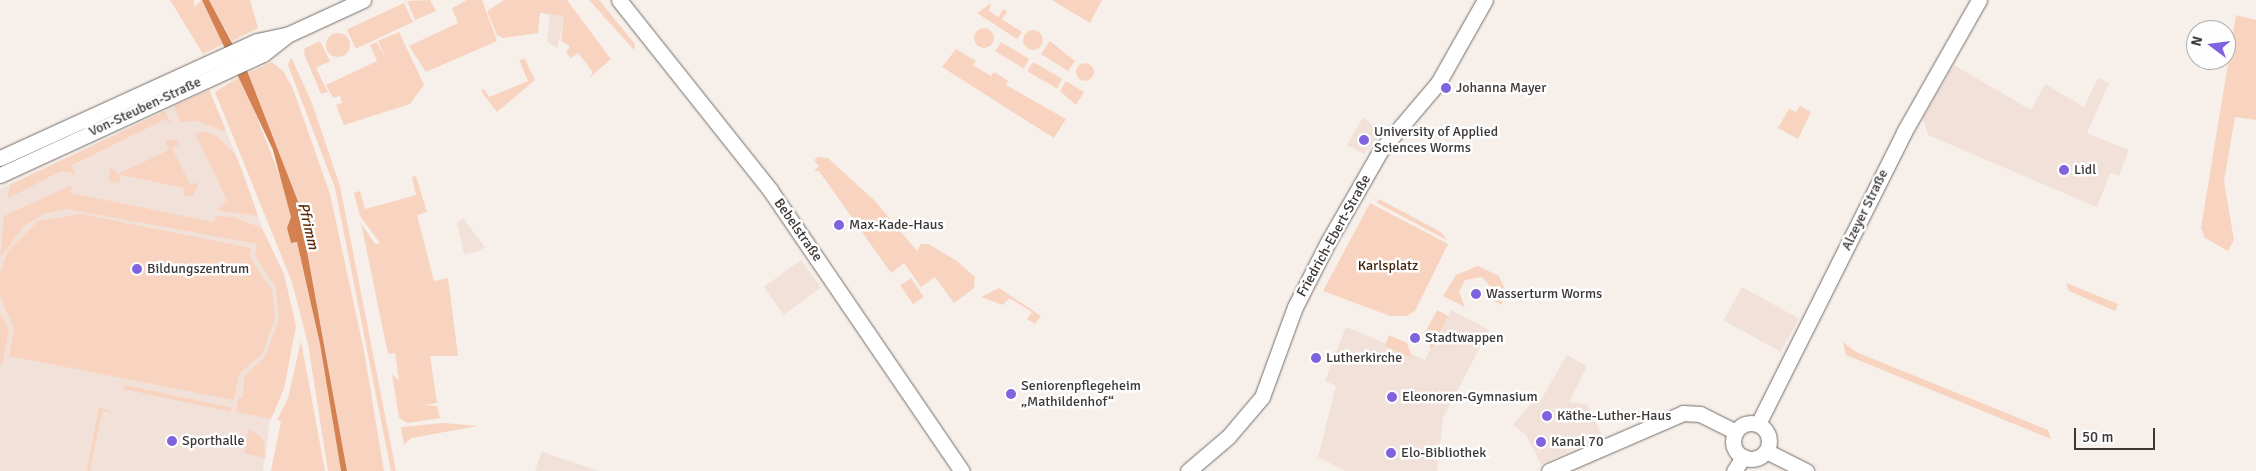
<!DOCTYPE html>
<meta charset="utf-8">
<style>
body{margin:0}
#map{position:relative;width:2256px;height:471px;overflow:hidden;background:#f7efea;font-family:Signika,sans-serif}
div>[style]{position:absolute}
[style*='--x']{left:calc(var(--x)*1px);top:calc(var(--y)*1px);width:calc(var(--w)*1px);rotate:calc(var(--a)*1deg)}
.built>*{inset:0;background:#f1e1d8;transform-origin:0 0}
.green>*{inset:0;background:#f8d4c0;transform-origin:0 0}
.round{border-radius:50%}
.water>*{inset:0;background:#d38150}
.roads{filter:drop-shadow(0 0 1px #746d69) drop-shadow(0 0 1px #746d69)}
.minor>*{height:15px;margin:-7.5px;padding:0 7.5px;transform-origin:7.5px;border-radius:7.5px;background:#fff}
.minor>.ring{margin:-7.5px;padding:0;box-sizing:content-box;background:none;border:15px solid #fff;border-radius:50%}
.dots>*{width:14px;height:14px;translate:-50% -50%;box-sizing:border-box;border:2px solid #fefefe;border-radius:50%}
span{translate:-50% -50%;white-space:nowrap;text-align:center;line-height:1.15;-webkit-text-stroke:5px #fefefe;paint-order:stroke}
.poi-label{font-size:14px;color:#3c3837}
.left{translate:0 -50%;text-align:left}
.street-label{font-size:14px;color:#3c3837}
.park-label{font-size:14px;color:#42210c}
.water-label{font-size:15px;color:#5c2700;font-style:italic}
.north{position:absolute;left:2186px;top:20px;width:50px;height:50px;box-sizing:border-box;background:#fefefe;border:1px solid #b0afae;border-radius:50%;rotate:285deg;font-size:14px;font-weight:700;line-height:20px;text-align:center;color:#3c3837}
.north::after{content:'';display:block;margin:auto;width:18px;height:22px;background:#7f62dd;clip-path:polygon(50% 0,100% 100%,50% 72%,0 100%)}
.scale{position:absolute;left:2074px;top:428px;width:81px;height:22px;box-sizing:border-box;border:2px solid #3c3837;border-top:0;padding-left:6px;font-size:15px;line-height:18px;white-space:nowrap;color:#3c3837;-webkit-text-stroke:4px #fefefe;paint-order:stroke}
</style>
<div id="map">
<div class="built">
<div style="clip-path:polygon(550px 13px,565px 16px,557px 48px,547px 42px)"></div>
<div style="clip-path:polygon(1954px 65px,2031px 110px,2045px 84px,2084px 107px,2098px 78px,2109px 83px,2087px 133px,2129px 150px,2119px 176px,2110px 173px,2097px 207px,1928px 135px,1923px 118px)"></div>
<div style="clip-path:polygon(209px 90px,246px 180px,286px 301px,263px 471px,0 471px,0 189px)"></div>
<div style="clip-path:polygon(1363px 117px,1382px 134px,1364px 154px,1347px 145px)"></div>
<div style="clip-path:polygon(463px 218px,485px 247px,479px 251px,464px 254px,457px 223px)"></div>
<div style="left:801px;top:260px;width:34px;height:46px;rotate:54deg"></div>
<div style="left:1742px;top:287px;width:65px;height:38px;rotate:29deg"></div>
<div style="clip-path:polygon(1451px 310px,1489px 330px,1443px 418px,1437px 471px,1345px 471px,1318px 457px,1336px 386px,1325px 381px,1346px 327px,1425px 360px)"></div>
<div style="clip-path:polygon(1567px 355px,1587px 366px,1569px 402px,1587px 404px,1602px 436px,1541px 464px,1526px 435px,1513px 425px,1537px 397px,1541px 400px)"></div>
<div style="clip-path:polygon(542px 451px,554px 456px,599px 471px,535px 471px)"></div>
</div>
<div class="green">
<div style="clip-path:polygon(170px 0,194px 0,194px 7px,202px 0,226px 43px,203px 54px)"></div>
<div style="clip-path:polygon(209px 0,250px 0,258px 28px,232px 41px)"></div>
<div style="clip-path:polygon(430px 0,436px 11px,415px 20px,407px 1px)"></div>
<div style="clip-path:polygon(467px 0,482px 0,497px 41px,426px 72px,409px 46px,458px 23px,452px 8px)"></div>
<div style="clip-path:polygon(504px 0,567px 0,611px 59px,588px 79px,593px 72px,578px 53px,571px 58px,566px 53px,570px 46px,561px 41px,564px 16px,540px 13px,538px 33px,503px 38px,497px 35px,487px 11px)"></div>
<div style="clip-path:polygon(589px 0,599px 0,635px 44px,634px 50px)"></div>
<div style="clip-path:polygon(1052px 0,1102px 0,1090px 23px)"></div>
<div style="left:404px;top:3px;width:21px;height:63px;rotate:65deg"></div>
<div style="clip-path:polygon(991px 3px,989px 11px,998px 17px,1004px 9px,1007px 12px,1002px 19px,1022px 32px,1017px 39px,977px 13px)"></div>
<div style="clip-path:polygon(2236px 15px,2256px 20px,2256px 120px,2235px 117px,2224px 181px,2234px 240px,2228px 251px,2205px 238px,2201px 228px)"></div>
<div class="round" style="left:974px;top:28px;width:20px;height:20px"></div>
<div class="round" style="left:1023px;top:30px;width:20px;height:20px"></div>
<div style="clip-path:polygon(399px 32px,424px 85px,410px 104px,344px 125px,336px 105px,342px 103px,340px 96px,333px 98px,326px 85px,377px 61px,370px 45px,377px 42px,387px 61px,378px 41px)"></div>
<div class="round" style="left:326px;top:33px;width:24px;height:24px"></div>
<div style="clip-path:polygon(320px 41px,330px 61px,316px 68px,328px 92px,321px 94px,304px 54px,305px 48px)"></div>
<div style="clip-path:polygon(1050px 41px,1075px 61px,1068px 71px,1041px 54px)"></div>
<div style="left:1001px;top:42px;width:33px;height:11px;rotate:31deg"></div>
<div style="clip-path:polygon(956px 49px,976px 61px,973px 65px,991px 76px,994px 72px,1008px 81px,1006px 85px,1066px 119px,1054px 138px,942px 67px)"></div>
<div style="clip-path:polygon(291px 57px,312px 103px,340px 186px,396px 471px,391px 471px,335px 188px,288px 65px)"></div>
<div style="clip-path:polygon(525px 59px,535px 80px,497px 112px,481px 91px,484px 89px,489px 97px,528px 81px,519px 60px)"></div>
<div style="clip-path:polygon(272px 62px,284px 72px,293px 89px,330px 194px,364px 351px,384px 471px,347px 471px,305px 239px,310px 238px,306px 223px,248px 73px)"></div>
<div style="left:1033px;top:62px;width:34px;height:11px;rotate:30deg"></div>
<div class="round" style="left:1076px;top:63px;width:18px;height:18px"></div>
<div style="clip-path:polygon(241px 76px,284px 187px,291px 217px,287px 228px,291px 243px,297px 242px,320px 344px,341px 471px,328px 471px,308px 344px,292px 282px,215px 92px)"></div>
<div style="clip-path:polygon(1066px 81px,1084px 92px,1076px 105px,1060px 91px)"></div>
<div style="clip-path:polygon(209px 90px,226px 130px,224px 131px,197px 121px,181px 122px,174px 106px)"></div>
<div style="clip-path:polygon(1800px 106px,1811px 112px,1798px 139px,1778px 128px,1789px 109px,1796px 112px)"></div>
<div style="clip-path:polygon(165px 111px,173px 127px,166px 119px,72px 165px,75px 174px,61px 171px,7px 199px,10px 185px)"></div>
<div style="clip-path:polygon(202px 131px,217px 136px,236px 155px,258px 216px,217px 210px,227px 200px,195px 134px)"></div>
<div style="clip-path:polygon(175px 139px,180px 144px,172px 148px,190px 184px,199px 183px,193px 196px,183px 196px,184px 188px,121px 175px,119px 184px,108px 180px,111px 167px,118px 174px,169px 150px,165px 141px)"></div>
<div style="clip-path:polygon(818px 157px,828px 158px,875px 201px,917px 251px,921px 244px,928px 244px,957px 261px,975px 277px,974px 288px,954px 303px,935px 277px,921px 287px,904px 263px,891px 273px,819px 171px,814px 171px,819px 166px,814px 160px)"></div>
<div style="clip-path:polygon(416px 176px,427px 212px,417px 215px,434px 281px,448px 278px,458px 356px,430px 356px,437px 403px,424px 405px,437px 406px,440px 418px,408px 423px,399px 418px,392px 374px,399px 381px,395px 353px,388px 354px,361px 223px,375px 244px,380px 243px,360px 216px,354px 193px,360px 191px,365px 209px,416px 195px,412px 177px)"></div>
<div style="clip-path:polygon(72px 185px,71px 193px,214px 222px,216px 216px,233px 217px,262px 228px,284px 274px,296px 326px,284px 389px,271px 419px,236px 412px,239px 397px,243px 398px,244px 376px,265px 357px,279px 320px,276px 288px,255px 255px,257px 244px,66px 209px,44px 214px,24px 226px,0 258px,4px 216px)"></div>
<div style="clip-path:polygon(1379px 199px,1441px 232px,1447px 240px,1377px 203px)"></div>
<div style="clip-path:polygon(1370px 203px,1448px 244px,1415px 311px,1406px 316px,1390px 316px,1323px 291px)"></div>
<div style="clip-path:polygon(81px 214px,251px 248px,249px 256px,272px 290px,275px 319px,262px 354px,239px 374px,234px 400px,9px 356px,14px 329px,0 297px,0 272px,8px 251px,38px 221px)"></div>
<div style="clip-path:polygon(1478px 266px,1499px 276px,1504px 287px,1502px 305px,1492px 300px,1493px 290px,1482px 277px,1465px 280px,1459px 292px,1465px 307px,1443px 296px,1456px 275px)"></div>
<div style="left:911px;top:278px;width:23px;height:13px;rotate:56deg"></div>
<div style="clip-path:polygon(2066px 283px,2118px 304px,2115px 311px,2069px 291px)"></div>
<div style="clip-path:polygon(999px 288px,1041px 316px,1035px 324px,1027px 319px,1032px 312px,1009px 298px,1003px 305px,981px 297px)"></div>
<div style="clip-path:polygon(1437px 310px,1448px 316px,1431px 350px,1425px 333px)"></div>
<div style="clip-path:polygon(0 313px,9px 330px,2px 365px,0 364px)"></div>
<div style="clip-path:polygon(1389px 335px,1407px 343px,1412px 358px,1385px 346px)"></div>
<div style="clip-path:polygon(301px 341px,325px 471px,271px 471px,281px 421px,277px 420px,288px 398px)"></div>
<div style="clip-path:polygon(1843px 342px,1856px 352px,2048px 430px,2051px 439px,1846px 355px)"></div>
<div style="left:124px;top:385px;width:110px;height:4px;rotate:12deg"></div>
<div style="clip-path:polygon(99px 407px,117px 414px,102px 411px,90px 471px,87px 471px)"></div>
<div style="clip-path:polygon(444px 423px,478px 426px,411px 438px,404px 445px,401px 427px)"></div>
<div style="clip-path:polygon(249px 428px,263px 439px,266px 458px,244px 453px)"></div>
</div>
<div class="water">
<div style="clip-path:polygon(202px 0,209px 0,248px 73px,306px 222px,310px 238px,305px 240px,347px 471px,341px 471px,320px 344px,297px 242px,291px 243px,287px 228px,291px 217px,273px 150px)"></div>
</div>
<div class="roads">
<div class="minor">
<div style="--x:619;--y:0;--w:243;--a:51.5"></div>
<div style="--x:770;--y:190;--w:340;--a:55.7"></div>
<div style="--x:0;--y:158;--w:282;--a:-24.5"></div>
<div style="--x:257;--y:41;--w:30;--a:-12"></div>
<div style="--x:0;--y:175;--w:289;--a:-24.7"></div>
<div style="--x:263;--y:54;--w:31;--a:-38"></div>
<div style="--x:287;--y:35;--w:84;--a:-24.7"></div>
<div class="ring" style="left:1733px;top:423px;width:21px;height:21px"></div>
<div style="--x:1758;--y:424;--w:326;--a:-63.4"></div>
<div style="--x:1904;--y:132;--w:152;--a:-60.4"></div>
<div style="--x:1766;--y:451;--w:45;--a:26.6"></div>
<div style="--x:1188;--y:471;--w:52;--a:-40.4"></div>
<div style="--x:1228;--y:437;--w:52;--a:-49.6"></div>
<div style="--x:1262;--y:397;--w:96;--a:-69.9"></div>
<div style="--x:1295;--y:307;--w:73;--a:-63.1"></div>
<div style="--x:1328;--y:242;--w:106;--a:-60.1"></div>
<div style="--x:1381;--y:150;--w:88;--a:-49.6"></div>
<div style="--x:1438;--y:83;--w:95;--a:-60.5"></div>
<div style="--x:1549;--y:471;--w:146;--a:-23.4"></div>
<div style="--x:1683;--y:413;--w:17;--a:3"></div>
<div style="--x:1700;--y:414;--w:40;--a:26.6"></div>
<div style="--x:1734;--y:471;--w:17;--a:-57"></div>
</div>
</div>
<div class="dots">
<div style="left:1446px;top:88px;background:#7f62dd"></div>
<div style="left:1364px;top:140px;background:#7f62dd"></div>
<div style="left:2064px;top:170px;background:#7f62dd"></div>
<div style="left:839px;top:225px;background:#7f62dd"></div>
<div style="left:137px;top:269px;background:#7f62dd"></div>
<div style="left:1476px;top:294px;background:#7f62dd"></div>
<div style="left:1415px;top:338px;background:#7f62dd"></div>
<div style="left:1316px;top:358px;background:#7f62dd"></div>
<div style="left:1011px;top:394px;background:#7f62dd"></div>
<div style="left:1392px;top:397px;background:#7f62dd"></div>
<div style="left:1547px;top:416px;background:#7f62dd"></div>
<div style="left:172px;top:441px;background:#7f62dd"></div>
<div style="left:1541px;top:442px;background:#7f62dd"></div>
<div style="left:1391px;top:453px;background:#7f62dd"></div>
</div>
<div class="poi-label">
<span class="left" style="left:1456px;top:88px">Johanna Mayer</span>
<span class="left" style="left:1374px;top:140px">University of Applied<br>Sciences Worms</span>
<span class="left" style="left:2074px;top:170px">Lidl</span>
<span class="left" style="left:849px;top:225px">Max-Kade-Haus</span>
<span class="left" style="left:147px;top:269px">Bildungszentrum</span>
<span class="left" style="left:1486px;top:294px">Wasserturm Worms</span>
<span class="left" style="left:1425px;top:338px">Stadtwappen</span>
<span class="left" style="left:1326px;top:358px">Lutherkirche</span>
<span class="left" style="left:1021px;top:394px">Seniorenpflegeheim<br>„Mathildenhof“</span>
<span class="left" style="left:1402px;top:397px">Eleonoren-Gymnasium</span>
<span class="left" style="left:1557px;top:416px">Käthe-Luther-Haus</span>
<span class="left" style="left:182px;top:441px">Sporthalle</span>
<span class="left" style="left:1551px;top:442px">Kanal 70</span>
<span class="left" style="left:1401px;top:453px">Elo-Bibliothek</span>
</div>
<div class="street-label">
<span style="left:145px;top:107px;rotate:-25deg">Von-Steuben-Straße</span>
<span style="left:1865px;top:210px;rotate:-64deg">Alzeyer Straße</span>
<span style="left:798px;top:230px;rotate:55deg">Bebelstraße</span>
<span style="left:1334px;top:236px;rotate:-61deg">Friedrich-Ebert-Straße</span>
</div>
<div class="park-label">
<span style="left:1388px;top:266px">Karlsplatz</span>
</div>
<div class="water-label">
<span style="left:308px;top:226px;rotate:77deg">Pfrimm</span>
</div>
<div class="north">N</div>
<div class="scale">50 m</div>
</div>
